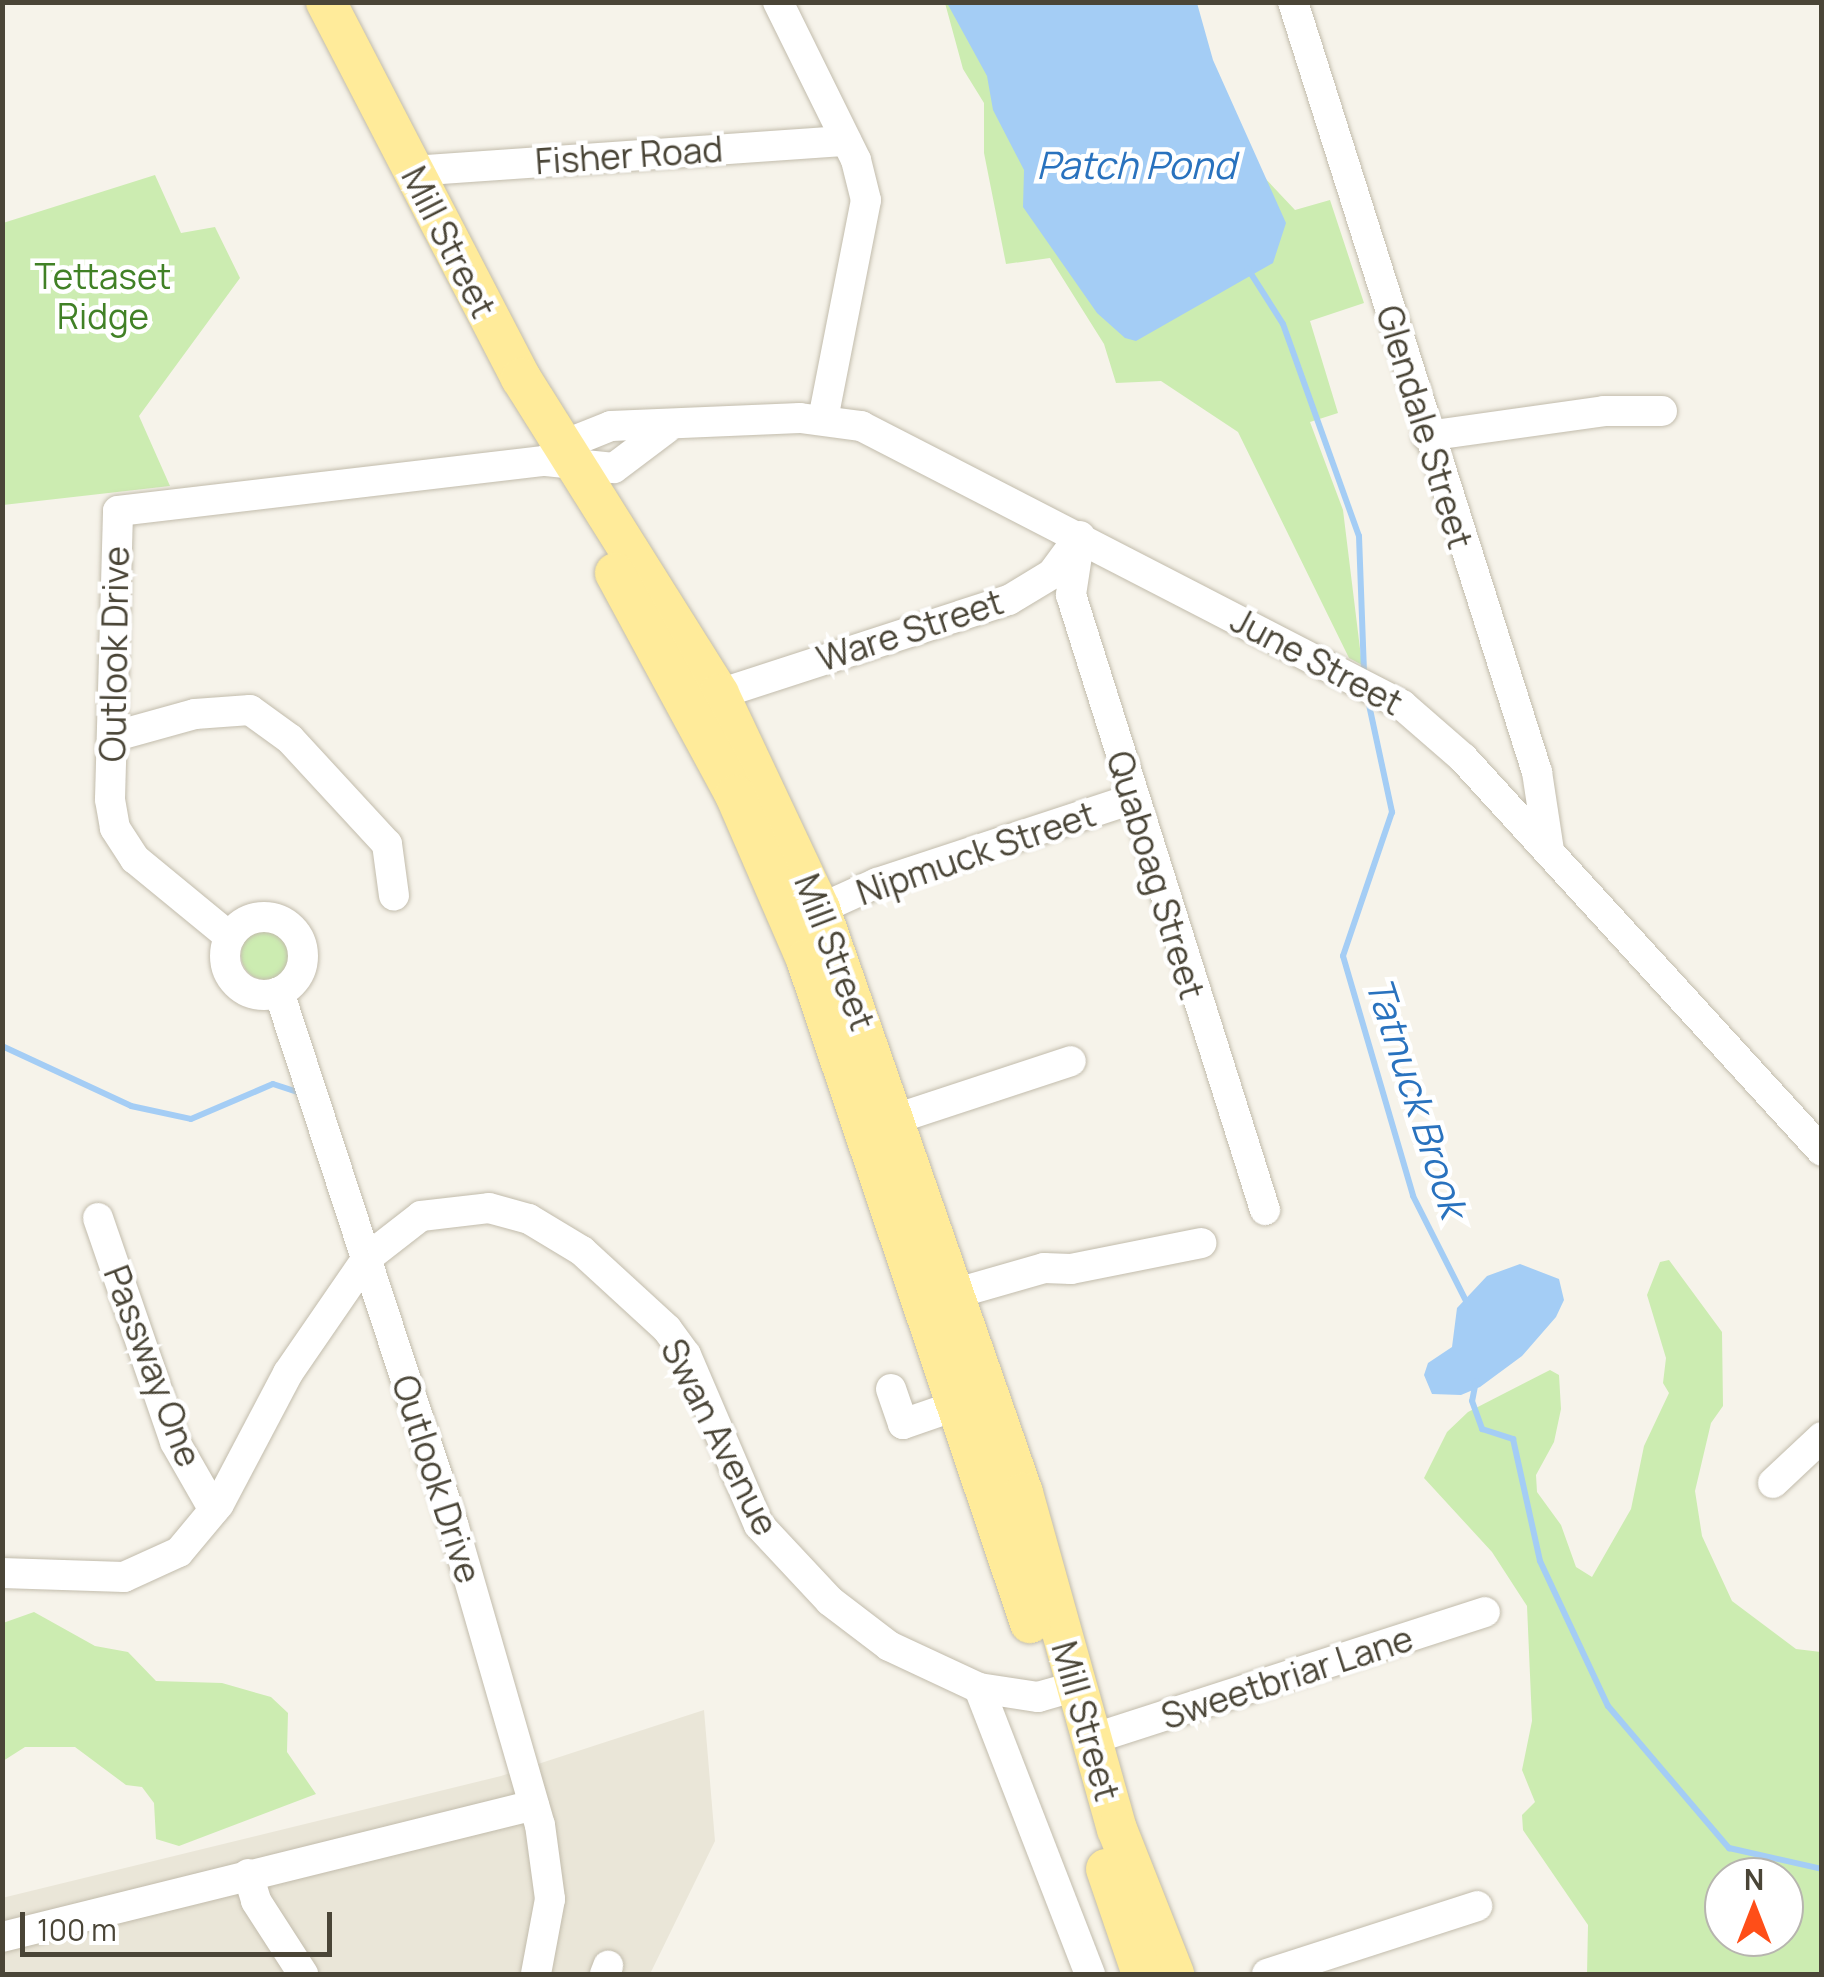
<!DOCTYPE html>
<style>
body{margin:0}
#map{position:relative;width:1824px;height:1977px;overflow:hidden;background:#f6f3ea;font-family:Manrope,sans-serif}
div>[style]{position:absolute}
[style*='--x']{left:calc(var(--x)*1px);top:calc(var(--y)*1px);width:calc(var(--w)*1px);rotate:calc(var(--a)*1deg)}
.residential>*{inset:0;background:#eae6d8}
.green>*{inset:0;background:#ccecb1}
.round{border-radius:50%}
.water>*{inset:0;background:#a4cdf5}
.stream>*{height:6px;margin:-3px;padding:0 3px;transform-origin:3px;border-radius:3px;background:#a4cdf5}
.roads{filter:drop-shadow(0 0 2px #c2bcac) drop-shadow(0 0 2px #c2bcac)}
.minor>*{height:30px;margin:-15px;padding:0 15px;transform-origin:15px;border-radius:15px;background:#fff}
.minor>.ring{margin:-15px;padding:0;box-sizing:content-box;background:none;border:30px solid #fff;border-radius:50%}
.major>*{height:40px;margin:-20px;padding:0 20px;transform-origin:20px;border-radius:20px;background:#ffeb9a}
span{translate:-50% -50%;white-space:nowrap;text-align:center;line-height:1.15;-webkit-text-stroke:9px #fff;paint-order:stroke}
.street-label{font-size:35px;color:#4a4537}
.park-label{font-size:35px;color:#418126}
.water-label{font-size:38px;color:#2972be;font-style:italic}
.frame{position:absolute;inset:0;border:5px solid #4a4537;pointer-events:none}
.north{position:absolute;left:1704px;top:1857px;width:100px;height:100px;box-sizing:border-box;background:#fff;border:2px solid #b7b5af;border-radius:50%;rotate:0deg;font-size:28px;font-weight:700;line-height:40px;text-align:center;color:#4a4537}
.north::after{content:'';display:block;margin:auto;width:35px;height:45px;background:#ff4e18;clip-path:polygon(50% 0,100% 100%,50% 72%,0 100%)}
.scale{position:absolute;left:20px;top:1912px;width:312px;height:45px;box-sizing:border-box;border:5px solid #4a4537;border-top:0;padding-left:12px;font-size:30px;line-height:35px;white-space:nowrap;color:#4a4537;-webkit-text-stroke:8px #fff;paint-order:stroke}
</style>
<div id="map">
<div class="residential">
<div style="clip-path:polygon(704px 1710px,715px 1841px,650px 1974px,3px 1974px,2px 1898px,501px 1776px)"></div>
</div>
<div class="green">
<div style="clip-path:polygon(945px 3px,1190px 3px,1197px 35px,1263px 176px,1295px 210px,1330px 200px,1364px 303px,1310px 321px,1338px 413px,1310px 422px,1343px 510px,1362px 665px,1349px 658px,1238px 432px,1161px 381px,1116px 383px,1104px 344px,1050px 258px,1006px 264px,984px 153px,984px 103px,963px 69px)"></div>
<div style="clip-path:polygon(155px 175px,181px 233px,215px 227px,240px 278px,139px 416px,170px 486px,3px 505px,3px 223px)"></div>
<div class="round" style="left:241px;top:930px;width:50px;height:50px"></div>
<div style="clip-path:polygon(evenodd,1669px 1260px,1722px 1332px,1723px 1406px,1711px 1423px,1695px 1491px,1702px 1536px,1732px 1601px,1796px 1649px,1821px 1652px,1821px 1974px,1587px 1974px,1588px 1925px,1523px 1830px,1522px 1815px,1535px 1802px,1522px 1770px,1532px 1721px,1527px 1606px,1492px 1552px,1424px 1478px,1447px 1432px,1468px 1412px,1550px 1370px,1559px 1375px,1561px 1409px,1554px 1442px,1536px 1475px,1537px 1492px,1561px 1525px,1576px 1567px,1592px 1577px,1631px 1509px,1644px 1446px,1669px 1393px,1663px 1383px,1666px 1358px,1647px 1295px,1660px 1262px,1669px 1260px,1784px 1877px,1784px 1937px,1724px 1937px,1724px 1877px,1784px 1877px)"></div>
<div style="clip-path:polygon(34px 1612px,95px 1646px,128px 1652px,156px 1681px,222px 1683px,271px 1697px,288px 1713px,287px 1752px,316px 1794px,179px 1846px,156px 1839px,154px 1803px,142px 1787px,126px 1785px,75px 1747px,25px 1747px,3px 1761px,3px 1623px)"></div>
</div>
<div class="water">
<div style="clip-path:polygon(947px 3px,1197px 3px,1213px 60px,1286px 223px,1273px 263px,1136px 341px,1125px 338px,1097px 313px,1023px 207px,1024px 170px,993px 110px,987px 76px)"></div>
<div style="clip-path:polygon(1520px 1264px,1559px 1279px,1564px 1300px,1556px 1317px,1522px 1356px,1480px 1387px,1461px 1395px,1432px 1394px,1424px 1375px,1428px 1363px,1452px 1347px,1457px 1308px,1487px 1276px)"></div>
</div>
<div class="stream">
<div style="--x:1248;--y:269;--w:65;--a:57.5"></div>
<div style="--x:1283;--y:324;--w:225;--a:70.3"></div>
<div style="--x:1359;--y:536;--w:137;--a:87.9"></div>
<div style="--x:1368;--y:700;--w:115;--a:77.9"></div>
<div style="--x:1392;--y:812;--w:152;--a:108.8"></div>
<div style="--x:1343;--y:956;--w:250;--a:73.7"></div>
<div style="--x:1413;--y:1196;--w:120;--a:63.2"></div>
<div style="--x:2;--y:1046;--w:142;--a:24.9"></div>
<div style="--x:131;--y:1106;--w:61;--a:12.2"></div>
<div style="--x:191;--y:1119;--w:89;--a:-23.1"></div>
<div style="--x:273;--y:1084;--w:32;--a:18"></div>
<div style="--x:1476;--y:1381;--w:20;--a:101"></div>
<div style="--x:1472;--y:1401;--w:30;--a:70"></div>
<div style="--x:1482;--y:1429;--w:33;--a:18"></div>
<div style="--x:1513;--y:1439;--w:125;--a:77.5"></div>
<div style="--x:1540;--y:1561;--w:160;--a:64.9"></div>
<div style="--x:1608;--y:1706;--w:187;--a:49.6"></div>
<div style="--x:1729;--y:1848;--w:95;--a:12.7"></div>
</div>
<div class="roads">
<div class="minor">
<div style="--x:778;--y:2;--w:176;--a:63.7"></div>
<div style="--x:856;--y:160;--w:41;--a:76"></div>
<div style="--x:866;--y:200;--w:223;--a:101.1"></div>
<div style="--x:1293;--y:2;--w:808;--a:72.42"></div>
<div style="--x:1537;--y:772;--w:79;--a:81.3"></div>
<div style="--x:413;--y:171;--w:434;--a:-4"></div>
<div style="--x:1427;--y:436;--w:179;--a:-8"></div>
<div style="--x:1604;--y:411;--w:58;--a:0"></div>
<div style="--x:546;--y:461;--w:21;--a:-45"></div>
<div style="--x:561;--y:446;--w:54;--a:-21.8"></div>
<div style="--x:611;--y:426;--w:189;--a:-2.4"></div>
<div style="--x:800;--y:418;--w:62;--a:7.5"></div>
<div style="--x:861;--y:426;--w:609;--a:27.28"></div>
<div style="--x:1402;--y:705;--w:81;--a:41"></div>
<div style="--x:1463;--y:758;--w:532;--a:47.59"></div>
<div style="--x:1080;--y:536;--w:60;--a:98.7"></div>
<div style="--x:1071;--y:595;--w:645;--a:72.49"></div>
<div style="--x:719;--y:694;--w:305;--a:-18"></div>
<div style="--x:1009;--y:600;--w:50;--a:-31.2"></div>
<div style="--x:1052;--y:574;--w:42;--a:-53.7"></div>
<div style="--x:112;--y:737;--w:86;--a:-15.5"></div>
<div style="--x:195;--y:714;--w:55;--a:-4.2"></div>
<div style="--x:250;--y:710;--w:49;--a:35.9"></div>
<div style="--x:290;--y:739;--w:143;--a:47.3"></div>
<div style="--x:387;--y:844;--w:52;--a:82.3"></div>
<div style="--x:820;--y:909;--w:63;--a:-24.5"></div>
<div style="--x:877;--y:883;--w:269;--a:-18.2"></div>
<div class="ring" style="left:225px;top:917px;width:48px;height:48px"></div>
<div style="--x:230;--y:937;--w:123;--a:-140.6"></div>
<div style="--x:135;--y:859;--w:37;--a:-123"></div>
<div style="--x:115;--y:828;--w:29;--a:-100"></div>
<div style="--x:110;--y:799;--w:288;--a:-88.4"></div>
<div style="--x:118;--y:511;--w:431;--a:-6.7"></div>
<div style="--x:546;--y:461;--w:68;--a:5.9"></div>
<div style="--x:614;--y:468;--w:66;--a:-37"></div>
<div style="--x:279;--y:992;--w:560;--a:71.89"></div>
<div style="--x:453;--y:1524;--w:313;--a:73.9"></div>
<div style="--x:540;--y:1825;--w:75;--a:82.3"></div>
<div style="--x:550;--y:1899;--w:76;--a:100.6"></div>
<div style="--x:895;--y:1119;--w:185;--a:-18.2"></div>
<div style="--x:98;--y:1218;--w:237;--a:71"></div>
<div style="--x:175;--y:1442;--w:78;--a:60.2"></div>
<div style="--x:950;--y:1295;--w:98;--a:-16"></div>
<div style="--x:1044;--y:1268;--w:27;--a:2"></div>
<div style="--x:1071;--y:1269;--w:133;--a:-11.3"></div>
<div style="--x:891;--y:1389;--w:37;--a:71"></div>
<div style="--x:903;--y:1424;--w:55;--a:-19.1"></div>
<div style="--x:1773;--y:1483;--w:67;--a:-43.2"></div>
<div style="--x:2;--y:1573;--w:122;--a:1.9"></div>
<div style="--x:124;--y:1577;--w:60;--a:-24.4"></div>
<div style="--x:179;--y:1552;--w:62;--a:-50.2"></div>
<div style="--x:219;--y:1504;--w:148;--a:-62.2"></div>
<div style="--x:288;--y:1373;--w:140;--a:-55.5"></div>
<div style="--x:367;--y:1258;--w:68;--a:-37.9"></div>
<div style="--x:421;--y:1216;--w:68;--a:-6.7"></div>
<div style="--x:489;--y:1208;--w:41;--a:15.4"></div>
<div style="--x:529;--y:1219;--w:62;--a:31.1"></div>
<div style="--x:582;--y:1251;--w:115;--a:42.5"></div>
<div style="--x:667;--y:1329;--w:32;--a:54"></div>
<div style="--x:686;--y:1355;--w:185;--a:66.8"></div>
<div style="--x:759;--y:1525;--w:104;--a:46.9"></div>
<div style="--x:830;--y:1601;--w:74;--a:37.3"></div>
<div style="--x:889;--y:1646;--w:99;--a:25"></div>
<div style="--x:979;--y:1688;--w:60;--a:8.7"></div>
<div style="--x:1038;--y:1697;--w:37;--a:-16"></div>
<div style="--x:979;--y:1688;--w:307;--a:68.8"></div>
<div style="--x:1089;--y:1740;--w:416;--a:-17.9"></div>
<div style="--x:248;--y:1874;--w:28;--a:73"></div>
<div style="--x:256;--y:1901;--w:87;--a:57.2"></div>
<div style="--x:2;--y:1937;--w:548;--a:-13.93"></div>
<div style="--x:605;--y:1974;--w:9;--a:-69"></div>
<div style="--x:1267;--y:1974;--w:221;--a:-17.9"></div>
</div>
<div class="major">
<div style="--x:326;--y:2;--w:424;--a:62.6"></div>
<div style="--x:521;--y:378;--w:373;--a:57.9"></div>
<div style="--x:719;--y:694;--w:238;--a:64.8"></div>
<div style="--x:820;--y:909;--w:618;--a:70.83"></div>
<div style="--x:1023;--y:1493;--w:349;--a:74.4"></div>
<div style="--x:1117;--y:1829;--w:156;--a:68.5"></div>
<div style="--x:615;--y:573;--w:252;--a:61.6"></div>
<div style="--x:735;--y:795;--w:179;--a:66.6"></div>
<div style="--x:806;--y:959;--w:701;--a:71.36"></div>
<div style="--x:1106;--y:1869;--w:111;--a:71.1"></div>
</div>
</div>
<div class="street-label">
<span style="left:629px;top:155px;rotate:-4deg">Fisher Road</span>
<span style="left:449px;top:242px;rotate:63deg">Mill Street</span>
<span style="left:1425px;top:427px;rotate:73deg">Glendale Street</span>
<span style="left:910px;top:630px;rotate:-18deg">Ware Street</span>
<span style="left:114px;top:654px;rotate:-89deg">Outlook Drive</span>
<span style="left:1317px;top:661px;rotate:28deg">June Street</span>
<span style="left:976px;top:853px;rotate:-19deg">Nipmuck Street</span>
<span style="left:1156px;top:875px;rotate:73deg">Quaboag Street</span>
<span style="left:835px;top:952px;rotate:69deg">Mill Street</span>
<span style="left:153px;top:1366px;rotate:69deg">Passway One</span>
<span style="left:720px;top:1437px;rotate:63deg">Swan Avenue</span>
<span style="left:437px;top:1479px;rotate:72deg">Outlook Drive</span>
<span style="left:1287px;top:1677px;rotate:-18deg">Sweetbriar Lane</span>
<span style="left:1086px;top:1721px;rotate:74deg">Mill Street</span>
</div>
<div class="park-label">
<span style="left:103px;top:296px">Tettaset<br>Ridge</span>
</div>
<div class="water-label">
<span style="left:1136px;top:165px">Patch Pond</span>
<span style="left:1417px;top:1097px;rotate:72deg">Tatnuck Brook</span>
</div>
<div class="frame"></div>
<div class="north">N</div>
<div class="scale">100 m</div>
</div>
